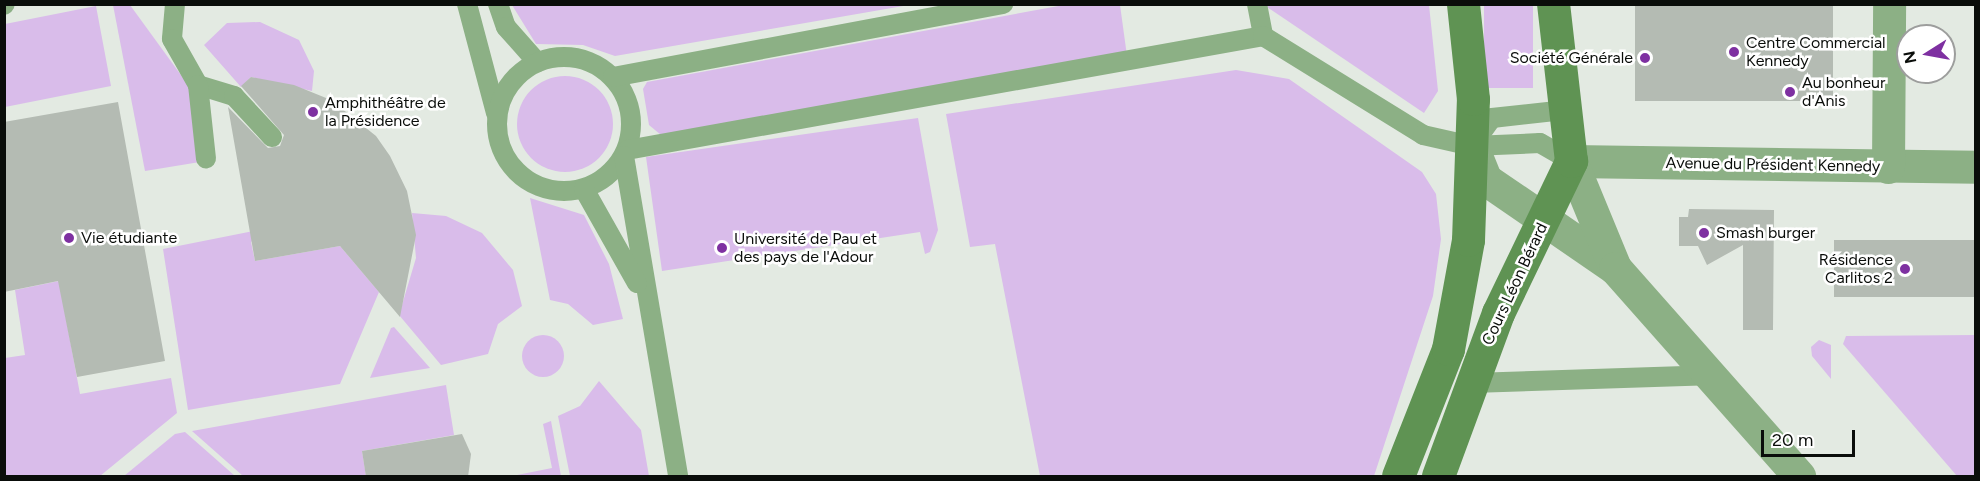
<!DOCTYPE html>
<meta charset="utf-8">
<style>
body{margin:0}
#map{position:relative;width:1980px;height:481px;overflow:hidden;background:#e3eae2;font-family:Figtree,sans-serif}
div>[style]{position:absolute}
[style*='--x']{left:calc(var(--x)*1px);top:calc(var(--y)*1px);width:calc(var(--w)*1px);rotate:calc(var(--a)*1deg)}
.green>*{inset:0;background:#d9bcea;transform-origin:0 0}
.round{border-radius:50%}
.building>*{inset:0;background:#b4bbb3;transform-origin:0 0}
.service>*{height:20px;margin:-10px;padding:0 10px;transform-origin:10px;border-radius:10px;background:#8cb085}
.service>.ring{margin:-10px;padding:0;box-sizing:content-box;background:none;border:20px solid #8cb085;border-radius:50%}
.minor>*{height:33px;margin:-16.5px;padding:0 16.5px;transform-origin:16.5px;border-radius:16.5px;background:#8cb085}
.tertiary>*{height:33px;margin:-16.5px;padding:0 16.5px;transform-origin:16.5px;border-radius:16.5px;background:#8cb085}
.secondary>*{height:33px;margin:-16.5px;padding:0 16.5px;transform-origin:16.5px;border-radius:16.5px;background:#5f9353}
.dots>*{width:16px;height:16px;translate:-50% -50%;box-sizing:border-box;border:3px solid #fff;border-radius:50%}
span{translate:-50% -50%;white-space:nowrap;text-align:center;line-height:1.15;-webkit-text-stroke:5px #fff;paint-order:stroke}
.poi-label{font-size:16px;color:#0a0d0a}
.left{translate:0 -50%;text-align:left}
.right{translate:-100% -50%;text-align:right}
.street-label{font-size:16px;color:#0a0d0a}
.frame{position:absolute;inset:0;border:6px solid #0a0d0a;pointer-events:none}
.north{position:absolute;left:1896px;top:24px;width:60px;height:60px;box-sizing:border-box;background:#fff;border:2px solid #9d9e9d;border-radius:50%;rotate:259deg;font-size:16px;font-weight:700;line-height:24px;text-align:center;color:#0a0d0a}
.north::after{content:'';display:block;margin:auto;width:21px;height:27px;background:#7e30a1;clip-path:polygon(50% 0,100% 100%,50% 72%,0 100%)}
.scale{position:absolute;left:1761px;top:430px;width:94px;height:27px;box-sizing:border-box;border:3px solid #0a0d0a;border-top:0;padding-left:8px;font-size:18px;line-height:21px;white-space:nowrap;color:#0a0d0a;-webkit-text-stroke:4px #fff;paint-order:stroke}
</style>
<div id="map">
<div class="green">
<div style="clip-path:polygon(113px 5px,130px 5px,186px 82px,195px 99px,206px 161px,145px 171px)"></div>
<div style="clip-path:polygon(512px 5px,512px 4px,909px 5px,615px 56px,583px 45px,536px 44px)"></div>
<div style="clip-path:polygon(1064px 5px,1120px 5px,1127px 56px,661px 135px,649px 125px,643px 89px,647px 82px)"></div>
<div style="clip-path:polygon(1264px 5px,1429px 5px,1438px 91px,1424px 113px)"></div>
<div style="left:1484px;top:5px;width:49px;height:83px"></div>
<div style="clip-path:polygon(96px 6px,111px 86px,5px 107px,5px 24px)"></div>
<div style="clip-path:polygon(260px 22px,299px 40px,314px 71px,312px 91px,251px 77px,241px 87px,204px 45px,227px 23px)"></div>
<div style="clip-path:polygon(1236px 70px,1289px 79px,1422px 172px,1436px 194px,1441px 239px,1433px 296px,1374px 476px,1040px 476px,995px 244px,970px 247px,946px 114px)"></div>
<div class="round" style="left:517px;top:76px;width:96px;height:96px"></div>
<div style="clip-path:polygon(918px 118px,938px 230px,930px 252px,925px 254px,920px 232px,662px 271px,646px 157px)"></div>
<div style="clip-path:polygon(530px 198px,584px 215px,609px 264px,623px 319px,593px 325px,568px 304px,550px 300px)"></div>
<div style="clip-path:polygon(412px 213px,446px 216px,482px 233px,513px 270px,522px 306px,498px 324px,488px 354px,441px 365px,399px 315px,416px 258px)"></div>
<div style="clip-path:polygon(268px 228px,251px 242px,255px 261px,340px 246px,379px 292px,340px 384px,188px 410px,163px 249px)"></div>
<div style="clip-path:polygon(59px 281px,80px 394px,171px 378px,177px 413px,100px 476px,5px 476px,5px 358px,25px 355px,15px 290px)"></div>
<div style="clip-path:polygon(394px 327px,430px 368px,370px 378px,391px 328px)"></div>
<div class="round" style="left:522px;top:335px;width:42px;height:42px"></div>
<div style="clip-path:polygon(1975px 335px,1975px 476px,1957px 476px,1843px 344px,1846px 336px)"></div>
<div style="clip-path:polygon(1819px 340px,1831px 345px,1831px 379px,1812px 356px,1811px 347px)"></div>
<div style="clip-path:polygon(599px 381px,641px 430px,649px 476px,570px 476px,558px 416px,580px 406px)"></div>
<div style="clip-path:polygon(446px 385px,454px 435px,362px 451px,366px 476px,243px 476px,192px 431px)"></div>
<div style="clip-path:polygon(551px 421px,561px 476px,512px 476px,552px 468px,543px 424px)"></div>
<div style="clip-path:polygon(185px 432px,235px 476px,124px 476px,175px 434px)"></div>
</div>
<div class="building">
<div style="left:1635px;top:4px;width:198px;height:97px"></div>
<div style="clip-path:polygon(251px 77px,294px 85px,331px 100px,376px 136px,390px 156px,407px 191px,416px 235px,400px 317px,340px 246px,255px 261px,228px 107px,268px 148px,280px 146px,284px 135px,241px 86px)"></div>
<div style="clip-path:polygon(118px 102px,165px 361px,77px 377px,58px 281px,4px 292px,4px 122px)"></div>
<div style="clip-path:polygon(1689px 209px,1774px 210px,1773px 330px,1743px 330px,1743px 245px,1707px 265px,1698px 246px,1679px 246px,1679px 217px,1688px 217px)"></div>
<div style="left:1834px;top:240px;width:142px;height:57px"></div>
<div style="clip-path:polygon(462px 434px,471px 454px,468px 477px,366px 477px,362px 451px)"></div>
</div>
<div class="service">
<div style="--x:175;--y:4;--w:35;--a:95"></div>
<div style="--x:172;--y:39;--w:53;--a:60.5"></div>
<div style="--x:198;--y:85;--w:38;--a:17"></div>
<div style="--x:234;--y:96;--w:56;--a:47.2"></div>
<div style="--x:467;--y:4;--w:113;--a:75.1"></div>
<div style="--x:498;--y:4;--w:24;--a:71"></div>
<div style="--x:506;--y:27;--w:47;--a:48.5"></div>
<div style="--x:1257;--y:4;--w:33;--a:79"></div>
<div style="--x:4;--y:5;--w:1;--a:-45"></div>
<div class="ring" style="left:497px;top:57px;width:114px;height:114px"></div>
<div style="--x:613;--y:77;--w:397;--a:-10.6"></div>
<div style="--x:198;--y:85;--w:74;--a:83.8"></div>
<div style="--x:1473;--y:144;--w:32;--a:-54"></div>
<div style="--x:1492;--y:118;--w:72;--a:-6.3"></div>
<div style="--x:627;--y:150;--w:646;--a:-10.16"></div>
<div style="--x:1263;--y:36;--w:188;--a:31.7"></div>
<div style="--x:1423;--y:135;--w:50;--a:12.7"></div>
<div style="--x:1472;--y:146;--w:68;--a:-2.5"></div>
<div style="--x:1540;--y:143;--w:36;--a:30"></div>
<div style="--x:624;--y:156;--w:325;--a:80.4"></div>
<div style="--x:584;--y:189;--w:108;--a:60.6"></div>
<div style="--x:1472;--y:383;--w:236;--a:-1.9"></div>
</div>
<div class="minor">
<div style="--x:1472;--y:146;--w:35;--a:68"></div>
<div style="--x:1485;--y:179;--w:158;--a:34.4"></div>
<div style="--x:1571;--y:161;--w:405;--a:0.8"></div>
<div style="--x:1888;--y:167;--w:163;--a:-89.6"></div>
</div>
<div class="tertiary">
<div style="--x:1571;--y:161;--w:116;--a:67.6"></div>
<div style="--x:1615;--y:268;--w:278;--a:48.5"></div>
</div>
<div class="secondary">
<div style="--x:1398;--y:476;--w:136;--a:-68.5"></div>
<div style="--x:1448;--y:349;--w:111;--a:-79.6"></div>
<div style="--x:1468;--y:240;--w:141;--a:-88"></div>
<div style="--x:1473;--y:99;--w:96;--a:-96"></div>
<div style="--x:1438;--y:476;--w:174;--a:-69.8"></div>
<div style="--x:1498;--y:313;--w:169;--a:-64.3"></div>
<div style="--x:1571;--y:161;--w:158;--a:-96.5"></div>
</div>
<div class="dots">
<div style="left:1734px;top:52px;background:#7e30a1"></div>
<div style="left:1645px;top:58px;background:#7e30a1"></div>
<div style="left:1790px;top:92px;background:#7e30a1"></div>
<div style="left:313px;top:112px;background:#7e30a1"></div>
<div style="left:1704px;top:233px;background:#7e30a1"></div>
<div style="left:69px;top:238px;background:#7e30a1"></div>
<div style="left:722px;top:248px;background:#7e30a1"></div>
<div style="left:1905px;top:269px;background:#7e30a1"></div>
</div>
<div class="poi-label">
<span class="left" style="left:1746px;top:52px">Centre Commercial<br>Kennedy</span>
<span class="right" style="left:1633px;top:58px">Société Générale</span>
<span class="left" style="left:1802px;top:92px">Au bonheur<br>d'Anis</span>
<span class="left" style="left:325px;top:112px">Amphithéâtre de<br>la Présidence</span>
<span class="left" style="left:1716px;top:233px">Smash burger</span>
<span class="left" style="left:81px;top:238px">Vie étudiante</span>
<span class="left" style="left:734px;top:248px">Université de Pau et<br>des pays de l'Adour</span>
<span class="right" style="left:1893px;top:269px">Résidence<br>Carlitos 2</span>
</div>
<div class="street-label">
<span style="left:1773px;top:165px;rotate:1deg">Avenue du Président Kennedy</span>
<span style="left:1515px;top:284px;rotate:-65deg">Cours Léon Bérard</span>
</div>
<div class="frame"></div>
<div class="north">N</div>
<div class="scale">20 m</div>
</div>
